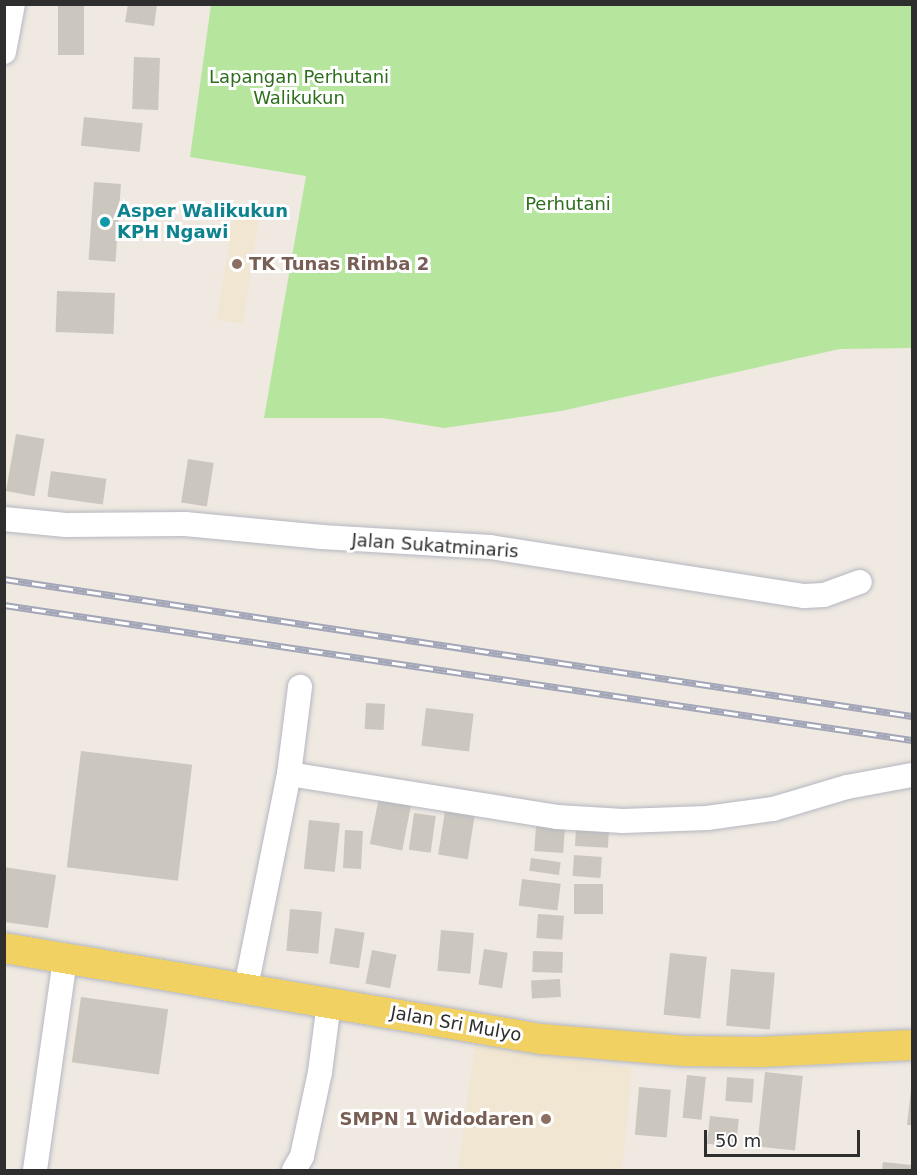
<!DOCTYPE html>
<style>
body{margin:0}
#map{position:relative;width:917px;height:1175px;overflow:hidden;background:#efe9e1;font-family:"DejaVu Sans",sans-serif}
div>[style]{position:absolute}
[style*='--x']{left:calc(var(--x)*1px);top:calc(var(--y)*1px);width:calc(var(--w)*1px);rotate:calc(var(--a)*1deg)}
.education>*{inset:0;background:#f0e6d1;transform-origin:0 0}
.green>*{inset:0;background:#b6e59e}
.building>*{inset:0;background:#cbc7bf;transform-origin:0 0}
.roads{filter:drop-shadow(0 0 2px #b4b7c1) drop-shadow(0 0 2px #b4b7c1)}
.minor>*{height:24px;margin:-12px;padding:0 12px;transform-origin:12px;border-radius:12px;background:#fff}
.major>*{height:30px;margin:-15px;padding:0 15px;transform-origin:15px;border-radius:15px;background:#f2d163}
.rail>*{height:7px;margin-top:-3.5px;transform-origin:0;background:repeating-linear-gradient(90deg,#fff 0 14px,#a3a6b8 0 28px);box-sizing:border-box;border-block:2px solid #a3a6b8}
.dots>*{width:16px;height:16px;translate:-50% -50%;box-sizing:border-box;border:3px solid #fff;border-radius:50%}
span{translate:-50% -50%;white-space:nowrap;text-align:center;line-height:1.15;-webkit-text-stroke:6px #fff;paint-order:stroke}
.park-label{font-size:18px;color:#2c6e1b}
.culture-label{font-size:18px;color:#0d838f;font-weight:700}
.left{translate:0 -50%;text-align:left}
.education-label{font-size:18px;color:#785e54;font-weight:700}
.right{translate:-100% -50%;text-align:right}
.street-label{font-size:18px;color:#2e2e2e}
.frame{position:absolute;inset:0;border:6px solid #2e2e2e;pointer-events:none}
.scale{position:absolute;left:704px;top:1130px;width:156px;height:27px;box-sizing:border-box;border:3px solid #2e2e2e;border-top:0;padding-left:8px;font-size:18px;line-height:21px;white-space:nowrap;color:#2e2e2e;-webkit-text-stroke:4px #fff;paint-order:stroke}
</style>
<div id="map">
<div class="education">
<div style="left:235px;top:205px;width:26px;height:116px;rotate:9deg"></div>
<div style="clip-path:polygon(475px 1044px,632px 1068px,622px 1170px,458px 1170px)"></div>
</div>
<div class="green">
<div style="clip-path:polygon(211px 5px,912px 5px,912px 348px,840px 349px,561px 411px,444px 428px,383px 418px,264px 418px,306px 176px,190px 157px)"></div>
</div>
<div class="building">
<div style="left:58px;top:4px;width:26px;height:51px"></div>
<div style="clip-path:polygon(128px 4px,157px 5px,154px 26px,125px 22px)"></div>
<div style="left:134px;top:57px;width:26px;height:52px;rotate:2deg"></div>
<div style="left:84px;top:117px;width:59px;height:29px;rotate:6deg"></div>
<div style="left:94px;top:182px;width:27px;height:78px;rotate:4deg"></div>
<div style="left:57px;top:291px;width:58px;height:41px;rotate:2deg"></div>
<div style="left:16px;top:434px;width:29px;height:58px;rotate:10deg"></div>
<div style="left:188px;top:459px;width:26px;height:44px;rotate:9deg"></div>
<div style="left:51px;top:471px;width:56px;height:26px;rotate:8deg"></div>
<div style="left:366px;top:703px;width:19px;height:26px;rotate:3deg"></div>
<div style="left:426px;top:708px;width:48px;height:38px;rotate:7deg"></div>
<div style="left:81px;top:751px;width:112px;height:117px;rotate:7deg"></div>
<div style="left:379px;top:797px;width:33px;height:48px;rotate:11deg"></div>
<div style="left:445px;top:811px;width:30px;height:44px;rotate:9deg"></div>
<div style="left:414px;top:813px;width:22px;height:37px;rotate:8deg"></div>
<div style="left:309px;top:820px;width:31px;height:49px;rotate:6deg"></div>
<div style="left:536px;top:826px;width:29px;height:25px;rotate:4deg"></div>
<div style="left:576px;top:827px;width:33px;height:19px;rotate:3deg"></div>
<div style="left:345px;top:830px;width:18px;height:38px;rotate:3deg"></div>
<div style="left:574px;top:855px;width:28px;height:21px;rotate:4deg"></div>
<div style="left:531px;top:858px;width:30px;height:13px;rotate:8deg"></div>
<div style="clip-path:polygon(4px 867px,56px 875px,48px 928px,4px 922px)"></div>
<div style="left:522px;top:879px;width:39px;height:27px;rotate:7deg"></div>
<div style="left:574px;top:884px;width:29px;height:30px"></div>
<div style="left:290px;top:909px;width:32px;height:42px;rotate:5deg"></div>
<div style="left:538px;top:914px;width:26px;height:24px;rotate:4deg"></div>
<div style="left:335px;top:928px;width:30px;height:36px;rotate:9deg"></div>
<div style="left:441px;top:930px;width:33px;height:41px;rotate:5deg"></div>
<div style="left:484px;top:949px;width:24px;height:36px;rotate:9deg"></div>
<div style="left:372px;top:950px;width:25px;height:34px;rotate:11deg"></div>
<div style="left:533px;top:951px;width:30px;height:21px;rotate:2deg"></div>
<div style="left:670px;top:953px;width:37px;height:62px;rotate:6deg"></div>
<div style="left:731px;top:969px;width:44px;height:57px;rotate:5deg"></div>
<div style="left:560px;top:979px;width:18px;height:29px;rotate:87deg"></div>
<div style="left:81px;top:997px;width:88px;height:66px;rotate:8deg"></div>
<div style="left:765px;top:1072px;width:38px;height:75px;rotate:6deg"></div>
<div style="left:687px;top:1075px;width:19px;height:43px;rotate:6deg"></div>
<div style="left:727px;top:1077px;width:27px;height:24px;rotate:4deg"></div>
<div style="left:639px;top:1087px;width:32px;height:48px;rotate:5deg"></div>
<div style="clip-path:polygon(911px 1090px,912px 1090px,912px 1125px,907px 1125px)"></div>
<div style="left:710px;top:1116px;width:29px;height:28px;rotate:6deg"></div>
<div style="clip-path:polygon(883px 1162px,912px 1165px,912px 1170px,882px 1170px)"></div>
</div>
<div class="roads">
<div class="minor">
<div style="--x:4;--y:52;--w:49;--a:-79.4"></div>
<div style="--x:4;--y:519;--w:62;--a:5.5"></div>
<div style="--x:66;--y:525;--w:119;--a:-0.5"></div>
<div style="--x:185;--y:524;--w:138;--a:5.4"></div>
<div style="--x:322;--y:537;--w:168;--a:3.4"></div>
<div style="--x:490;--y:547;--w:318;--a:8.9"></div>
<div style="--x:804;--y:596;--w:20;--a:-3"></div>
<div style="--x:824;--y:595;--w:38;--a:-20"></div>
<div style="--x:289;--y:774;--w:271;--a:9.1"></div>
<div style="--x:557;--y:817;--w:66;--a:3.5"></div>
<div style="--x:623;--y:821;--w:84;--a:-2"></div>
<div style="--x:707;--y:818;--w:67;--a:-7.8"></div>
<div style="--x:773;--y:809;--w:77;--a:-16.6"></div>
<div style="--x:847;--y:787;--w:66;--a:-10.5"></div>
<div style="--x:246;--y:987;--w:217;--a:-78.6"></div>
<div style="--x:289;--y:774;--w:88;--a:-82.8"></div>
<div style="--x:35;--y:1170;--w:214;--a:-81.9"></div>
<div style="--x:294;--y:1170;--w:16;--a:-60"></div>
<div style="--x:302;--y:1156;--w:86;--a:-77.9"></div>
<div style="--x:320;--y:1072;--w:70;--a:-82.6"></div>
</div>
<div class="major">
<div style="--x:4;--y:948;--w:545;--a:9.62"></div>
<div style="--x:541;--y:1039;--w:144;--a:4.8"></div>
<div style="--x:684;--y:1051;--w:76;--a:0.8"></div>
<div style="--x:760;--y:1052;--w:152;--a:-2.6"></div>
</div>
</div>
<div class="rail">
<div style="--x:4;--y:579;--w:918;--a:8.58"></div>
<div style="--x:4;--y:605;--w:918;--a:8.46"></div>
</div>
<div class="dots">
<div style="left:105px;top:222px;background:#0f9aa8"></div>
<div style="left:237px;top:264px;background:#8d6e63"></div>
<div style="left:546px;top:1119px;background:#8d6e63"></div>
</div>
<div class="park-label">
<span style="left:299px;top:88px">Lapangan Perhutani<br>Walikukun</span>
<span style="left:568px;top:204px">Perhutani</span>
</div>
<div class="culture-label">
<span class="left" style="left:117px;top:222px">Asper Walikukun<br>KPH Ngawi</span>
</div>
<div class="education-label">
<span class="left" style="left:249px;top:264px">TK Tunas Rimba 2</span>
<span class="right" style="left:534px;top:1119px">SMPN 1 Widodaren</span>
</div>
<div class="street-label">
<span style="left:435px;top:546px;rotate:4deg">Jalan Sukatminaris</span>
<span style="left:456px;top:1024px;rotate:10deg">Jalan Sri Mulyo</span>
</div>
<div class="frame"></div>
<div class="scale">50 m</div>
</div>
